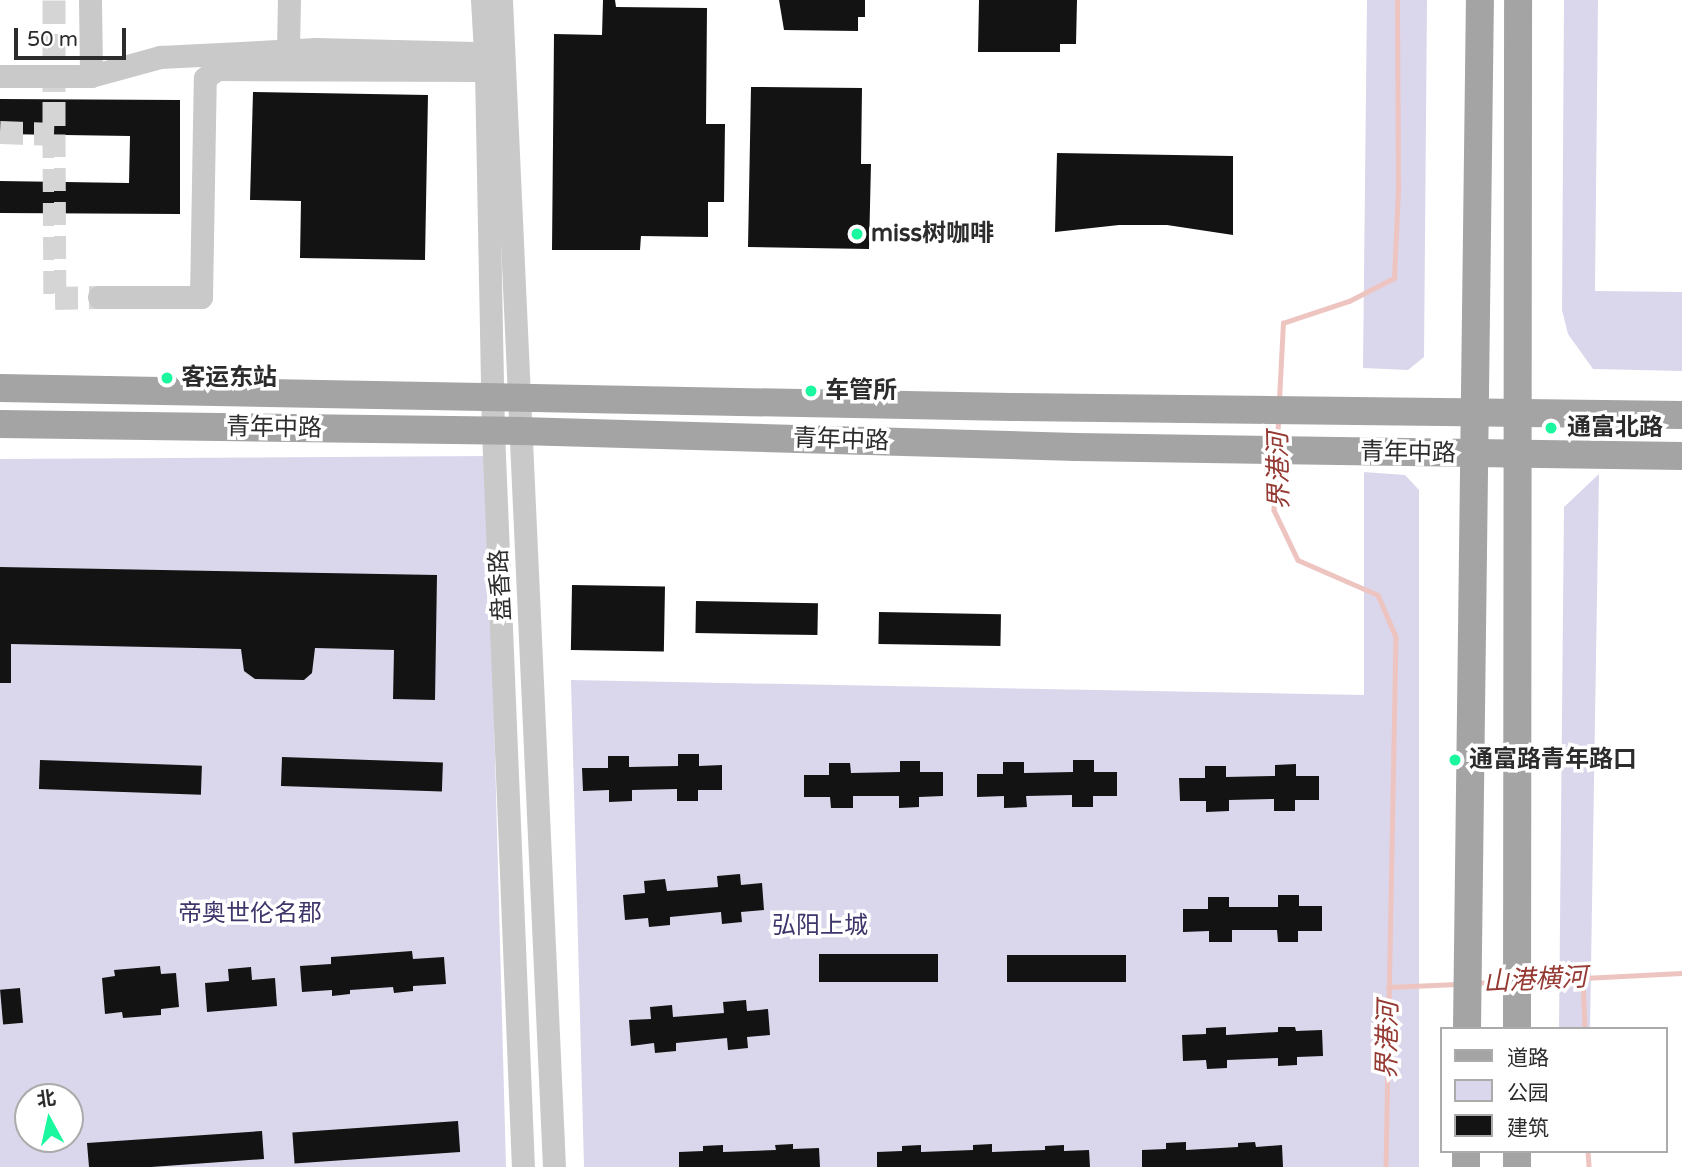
<!DOCTYPE html>
<meta charset="utf-8">
<style>
body{margin:0}
#map{position:relative;width:1682px;height:1167px;overflow:hidden;background:#fff;font-family:"Varela Round","Noto Sans SC",sans-serif}
div>[style]{position:absolute}
[style*='--x']{left:calc(var(--x)*1px);top:calc(var(--y)*1px);width:calc(var(--w)*1px);rotate:calc(var(--a)*1deg)}
.green>*{inset:0;background:#dad7ec}
.stream>*{height:4.5px;margin:-2.25px;padding:0 2.25px;transform-origin:2.25px;border-radius:2.25px;background:#eec4c1}
.building>*{inset:0;background:#131313;transform-origin:0 0}
.minor-tunnel>*{height:23px;margin-top:-11.5px;transform-origin:0;background:repeating-linear-gradient(90deg,#d5d5d5 0 23px,transparent 0 34px)}
.minor>*{height:23px;margin:-11.5px;padding:0 11.5px;transform-origin:11.5px;border-radius:11.5px;background:#c9c9c9}
.major>*{height:28px;margin:-14px;padding:0 14px;transform-origin:14px;border-radius:14px;background:#a4a4a4}
.dots>*{width:19px;height:19px;translate:-50% -50%;box-sizing:border-box;border:4px solid #fff;border-radius:50%}
span{translate:-50% -50%;white-space:nowrap;text-align:center;line-height:1.15;-webkit-text-stroke:7px #fff;paint-order:stroke}
.poi-label{font-size:24px;color:#2c2c2c;font-weight:700}
.left{translate:0 -50%;text-align:left}
.street-label{font-size:24px;color:#2c2c2c}
.park-label{font-size:24px;color:#40356b}
.water-label{font-size:26px;color:#953933;font-style:italic}
.legend{position:absolute;left:1440px;top:1027px;width:228px;height:126px;box-sizing:border-box;background:#fff;border:2px solid #ababab;margin:0;padding:9px 12px;list-style:none;font-size:21px;color:#2c2c2c}
.legend li{display:flex;align-items:center;gap:14px;height:35px}
.legend b{width:35px;border:2px solid #ababab}
.north{position:absolute;left:14px;top:1083px;width:70px;height:70px;box-sizing:border-box;background:#fff;border:2px solid #ababab;border-radius:50%;rotate:352deg;font-size:19px;font-weight:700;line-height:28px;text-align:center;color:#2c2c2c}
.north::after{content:'';display:block;margin:auto;width:24px;height:32px;background:#1af79e;clip-path:polygon(50% 0,100% 100%,50% 72%,0 100%)}
.scale{position:absolute;left:14px;top:28px;width:112px;height:32px;box-sizing:border-box;border:4px solid #2c2c2c;border-top:0;padding-left:9px;font-size:21px;line-height:24px;white-space:nowrap;color:#2c2c2c;-webkit-text-stroke:5px #fff;paint-order:stroke}
</style>
<div id="map">
<div class="green">
<div style="clip-path:polygon(1367px 0,1427px 0,1424px 357px,1408px 370px,1363px 368px)"></div>
<div style="clip-path:polygon(1564px 0,1598px 0,1595px 291px,1682px 292px,1682px 371px,1593px 369px,1568px 334px,1562px 310px)"></div>
<div style="clip-path:polygon(evenodd,487px 456px,506px 1167px,0 1167px,0 459px,487px 456px,28px 1097px,70px 1097px,70px 1139px,28px 1139px,28px 1097px)"></div>
<div style="clip-path:polygon(1364px 472px,1405px 475px,1419px 490px,1419px 1167px,584px 1167px,571px 680px,1364px 695px)"></div>
<div style="clip-path:polygon(1599px 474px,1590px 1029px,1559px 1029px,1564px 507px)"></div>
</div>
<div class="stream">
<div style="--x:1279;--y:399;--w:76;--a:-87"></div>
<div style="--x:1283;--y:323;--w:70;--a:-18.4"></div>
<div style="--x:1349;--y:301;--w:51;--a:-27.1"></div>
<div style="--x:1394;--y:278;--w:89;--a:-87.4"></div>
<div style="--x:1398;--y:189;--w:189;--a:-90.3"></div>
<div style="--x:1277;--y:441;--w:22;--a:-87"></div>
<div style="--x:1276;--y:461;--w:49;--a:92.3"></div>
<div style="--x:1274;--y:510;--w:55;--a:64.4"></div>
<div style="--x:1298;--y:560;--w:87;--a:23.6"></div>
<div style="--x:1378;--y:595;--w:46;--a:66.8"></div>
<div style="--x:1396;--y:637;--w:530;--a:91.08"></div>
<div style="--x:1583;--y:978;--w:51;--a:87.8"></div>
<div style="--x:1525;--y:981;--w:157;--a:-2.9"></div>
<div style="--x:1476;--y:983;--w:30;--a:-4"></div>
<div style="--x:1388;--y:987;--w:69;--a:-2.5"></div>
<div style="--x:1588;--y:1151;--w:16;--a:86"></div>
</div>
<div class="building">
<div style="clip-path:polygon(603px 0,615px 0,616px 7px,707px 8px,706px 124px,725px 124px,724px 202px,708px 202px,708px 237px,641px 236px,640px 250px,552px 250px,554px 34px,602px 35px)"></div>
<div style="clip-path:polygon(779px 0,865px 0,865px 17px,858px 17px,858px 31px,784px 30px)"></div>
<div style="clip-path:polygon(979px 0,1077px 0,1076px 44px,1060px 44px,1060px 52px,978px 52px)"></div>
<div style="clip-path:polygon(751px 87px,862px 88px,861px 164px,871px 164px,869px 249px,748px 247px)"></div>
<div style="clip-path:polygon(253px 92px,428px 95px,425px 260px,300px 258px,301px 201px,250px 200px)"></div>
<div style="clip-path:polygon(0 99px,180px 100px,180px 214px,0 213px,0 181px,129px 183px,130px 136px,0 134px)"></div>
<div style="clip-path:polygon(1057px 153px,1233px 156px,1233px 235px,1167px 225px,1119px 225px,1055px 232px)"></div>
<div style="clip-path:polygon(0 567px,437px 575px,435px 700px,393px 699px,394px 650px,315px 648px,312px 673px,304px 680px,255px 679px,244px 671px,241px 649px,11px 644px,11px 683px,0 683px)"></div>
<div style="left:572px;top:585px;width:93px;height:65px;rotate:1deg"></div>
<div style="left:696px;top:601px;width:122px;height:32px;rotate:1deg"></div>
<div style="left:879px;top:612px;width:122px;height:32px;rotate:1deg"></div>
<div style="clip-path:polygon(678px 754px,699px 754px,699px 766px,722px 765px,722px 790px,698px 790px,698px 801px,677px 801px,677px 789px,632px 790px,632px 801px,609px 802px,609px 790px,583px 791px,582px 768px,608px 768px,608px 756px,629px 756px,629px 767px,678px 766px)"></div>
<div style="left:282px;top:757px;width:161px;height:29px;rotate:2deg"></div>
<div style="left:40px;top:760px;width:162px;height:29px;rotate:2deg"></div>
<div style="clip-path:polygon(1073px 760px,1094px 760px,1094px 772px,1117px 772px,1117px 796px,1093px 796px,1093px 807px,1072px 807px,1072px 795px,1026px 796px,1027px 807px,1004px 808px,1004px 796px,977px 797px,977px 774px,1003px 774px,1003px 762px,1024px 762px,1024px 773px,1073px 772px)"></div>
<div style="clip-path:polygon(900px 761px,920px 761px,920px 772px,943px 772px,943px 796px,919px 797px,919px 807px,899px 808px,899px 796px,853px 796px,853px 808px,831px 808px,830px 797px,804px 797px,804px 775px,829px 775px,829px 763px,850px 763px,851px 773px,900px 772px)"></div>
<div style="clip-path:polygon(1296px 764px,1296px 776px,1319px 776px,1319px 800px,1295px 800px,1295px 811px,1274px 811px,1274px 799px,1229px 800px,1229px 811px,1206px 812px,1206px 801px,1180px 801px,1179px 778px,1205px 778px,1205px 766px,1226px 766px,1226px 777px,1275px 776px,1275px 765px)"></div>
<div style="clip-path:polygon(740px 874px,741px 885px,762px 883px,764px 910px,741px 912px,742px 922px,722px 924px,721px 912px,670px 917px,670px 925px,649px 927px,648px 918px,625px 920px,623px 895px,645px 893px,644px 881px,665px 879px,667px 891px,718px 887px,717px 876px)"></div>
<div style="clip-path:polygon(1278px 895px,1299px 895px,1299px 906px,1322px 906px,1322px 931px,1298px 931px,1298px 942px,1278px 942px,1277px 930px,1232px 930px,1232px 942px,1209px 942px,1209px 931px,1183px 932px,1183px 909px,1208px 909px,1208px 897px,1229px 897px,1229px 907px,1278px 907px)"></div>
<div style="clip-path:polygon(412px 951px,413px 959px,444px 957px,446px 984px,413px 986px,413px 991px,394px 993px,393px 987px,350px 990px,350px 994px,332px 996px,332px 990px,302px 992px,300px 966px,331px 964px,331px 957px)"></div>
<div style="left:938px;top:954px;width:28px;height:119px;rotate:90deg"></div>
<div style="left:1007px;top:955px;width:119px;height:27px"></div>
<div style="clip-path:polygon(160px 966px,161px 974px,176px 973px,179px 1007px,161px 1009px,161px 1015px,123px 1018px,122px 1012px,105px 1014px,102px 978px,115px 976px,114px 970px)"></div>
<div style="clip-path:polygon(251px 967px,252px 980px,275px 978px,277px 1006px,207px 1012px,205px 983px,229px 981px,228px 969px)"></div>
<div style="left:20px;top:988px;width:35px;height:20px;rotate:85deg"></div>
<div style="clip-path:polygon(746px 1000px,747px 1011px,768px 1009px,770px 1035px,747px 1037px,748px 1048px,728px 1050px,727px 1038px,676px 1043px,676px 1051px,655px 1053px,654px 1043px,631px 1046px,629px 1020px,651px 1019px,650px 1007px,672px 1005px,673px 1017px,724px 1013px,723px 1002px)"></div>
<div style="clip-path:polygon(1226px 1027px,1226px 1035px,1278px 1032px,1278px 1027px,1295px 1027px,1296px 1031px,1322px 1030px,1323px 1056px,1297px 1057px,1297px 1065px,1278px 1066px,1278px 1058px,1227px 1060px,1227px 1068px,1207px 1069px,1206px 1060px,1183px 1061px,1182px 1035px,1206px 1034px,1206px 1028px)"></div>
<div style="left:458px;top:1121px;width:31px;height:166px;rotate:86deg"></div>
<div style="clip-path:polygon(262px 1131px,264px 1159px,151px 1167px,89px 1167px,87px 1143px)"></div>
<div style="clip-path:polygon(1186px 1142px,1186px 1150px,1238px 1147px,1238px 1143px,1255px 1142px,1256px 1147px,1282px 1145px,1283px 1167px,1142px 1167px,1142px 1150px,1166px 1149px,1166px 1143px)"></div>
<div style="clip-path:polygon(793px 1144px,793px 1149px,819px 1148px,820px 1167px,679px 1167px,679px 1152px,703px 1151px,703px 1146px,723px 1145px,723px 1152px,776px 1150px,775px 1145px)"></div>
<div style="clip-path:polygon(992px 1144px,992px 1152px,1045px 1150px,1045px 1146px,1064px 1145px,1064px 1151px,1089px 1150px,1090px 1167px,877px 1167px,877px 1152px,902px 1151px,902px 1146px,921px 1145px,921px 1152px,973px 1150px,973px 1145px)"></div>
</div>
<div class="minor-tunnel">
<div style="--x:54;--y:0;--w:134;--a:90"></div>
<div style="--x:0;--y:132;--w:54;--a:2.1"></div>
<div style="--x:54;--y:134;--w:164;--a:89.7"></div>
<div style="--x:55;--y:298;--w:44;--a:-1.3"></div>
</div>
<div class="minor">
<div style="--x:90;--y:0;--w:76;--a:89.2"></div>
<div style="--x:482;--y:0;--w:70;--a:86.7"></div>
<div style="--x:486;--y:70;--w:361;--a:88.9"></div>
<div style="--x:493;--y:431;--w:737;--a:87.67"></div>
<div style="--x:501;--y:0;--w:1168;--a:87.4"></div>
<div style="--x:288;--y:50;--w:50;--a:-88.9"></div>
<div style="--x:0;--y:76;--w:91;--a:0"></div>
<div style="--x:91;--y:76;--w:72;--a:-15.4"></div>
<div style="--x:160;--y:57;--w:156;--a:-2.9"></div>
<div style="--x:316;--y:49;--w:169;--a:1.4"></div>
<div style="--x:485;--y:53;--w:14;--a:17"></div>
<div style="--x:99;--y:297;--w:102;--a:0"></div>
<div style="--x:201;--y:297;--w:219;--a:-89"></div>
<div style="--x:205;--y:78;--w:15;--a:-37"></div>
<div style="--x:217;--y:69;--w:269;--a:0.2"></div>
<div style="--x:486;--y:70;--w:15;--a:-32"></div>
</div>
<div class="major">
<div style="--x:0;--y:388;--w:1012;--a:1.08"></div>
<div style="--x:1012;--y:407;--w:670;--a:0.68"></div>
<div style="--x:0;--y:424;--w:520;--a:0.77"></div>
<div style="--x:520;--y:431;--w:556;--a:1.65"></div>
<div style="--x:1076;--y:447;--w:606;--a:0.85"></div>
<div style="--x:1467;--y:1029;--w:1029;--a:-89.28"></div>
<div style="--x:1517;--y:1029;--w:1029;--a:-89.94"></div>
<div style="--x:1517;--y:1151;--w:16;--a:90"></div>
<div style="--x:1466;--y:1167;--w:16;--a:-90"></div>
</div>
<div class="dots">
<div style="left:857px;top:234px;background:#1af79e"></div>
<div style="left:167px;top:378px;background:#1af79e"></div>
<div style="left:811px;top:391px;background:#1af79e"></div>
<div style="left:1551px;top:428px;background:#1af79e"></div>
<div style="left:1455px;top:760px;background:#1af79e"></div>
</div>
<div class="poi-label">
<span class="left" style="left:871px;top:234px">miss树咖啡</span>
<span class="left" style="left:181px;top:378px">客运东站</span>
<span class="left" style="left:825px;top:391px">车管所</span>
<span class="left" style="left:1567px;top:428px">通富北路</span>
<span class="left" style="left:1469px;top:760px">通富路青年路口</span>
</div>
<div class="street-label">
<span style="left:274px;top:428px;rotate:1deg">青年中路</span>
<span style="left:841px;top:440px;rotate:2deg">青年中路</span>
<span style="left:1408px;top:453px;rotate:1deg">青年中路</span>
<span style="left:501px;top:585px;rotate:-93deg">盘香路</span>
</div>
<div class="park-label">
<span style="left:250px;top:914px">帝奥世伦名郡</span>
<span style="left:820px;top:926px">弘阳上城</span>
</div>
<div class="water-label">
<span style="left:1279px;top:471px;rotate:-91deg">界港河</span>
<span style="left:1535px;top:980px;rotate:-3deg">山港横河</span>
<span style="left:1388px;top:1040px;rotate:-89deg">界港河</span>
</div>
<ul class="legend">
<li><b style="height:9px;background:#a4a4a4"></b>道路</li>
<li><b style="height:19px;background:#dad7ec"></b>公园</li>
<li><b style="height:19px;background:#131313"></b>建筑</li>
</ul>
<div class="north">北</div>
<div class="scale">50 m</div>
</div>
